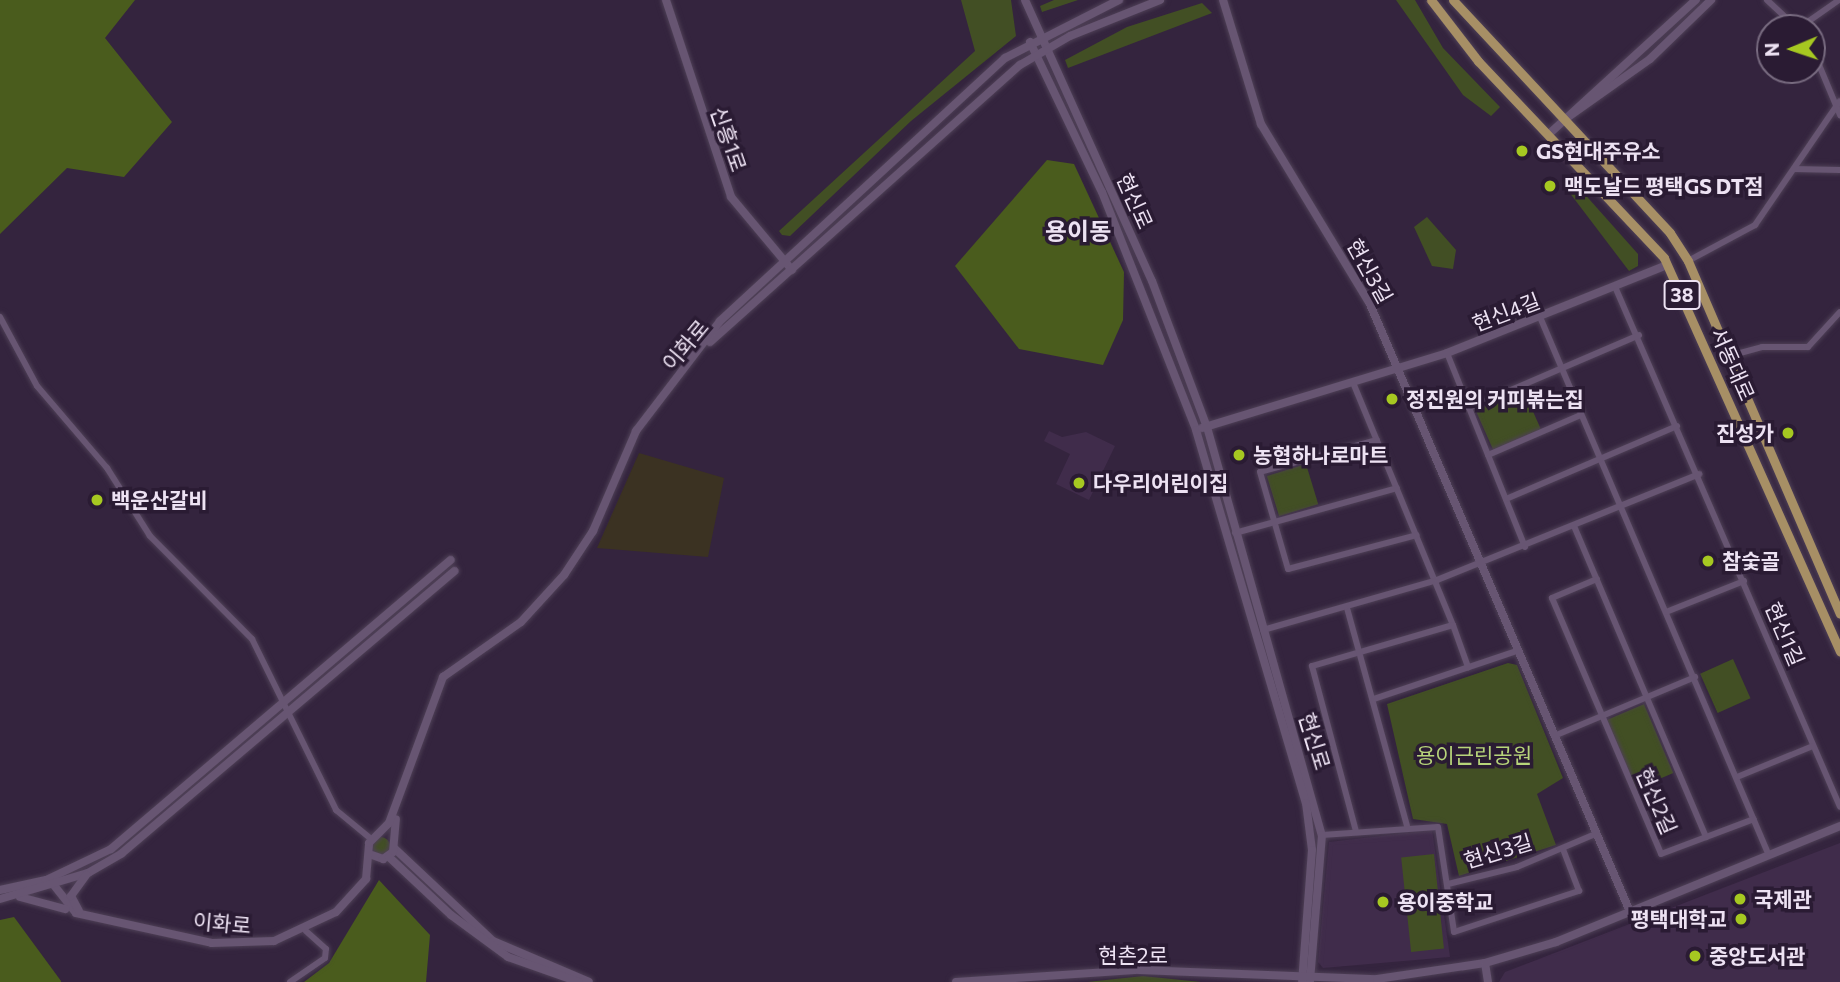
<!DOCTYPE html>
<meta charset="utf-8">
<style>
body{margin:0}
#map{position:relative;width:1840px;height:982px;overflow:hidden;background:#34243e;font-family:Commissioner,"Noto Sans KR",sans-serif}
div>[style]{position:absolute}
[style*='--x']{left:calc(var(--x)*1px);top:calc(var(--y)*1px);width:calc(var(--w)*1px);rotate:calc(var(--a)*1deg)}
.industrial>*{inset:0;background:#3b3222}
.built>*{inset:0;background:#402c4b}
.green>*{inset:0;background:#424f24;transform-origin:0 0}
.round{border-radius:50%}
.forest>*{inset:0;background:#4a5c1d}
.roads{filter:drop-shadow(0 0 2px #4e4056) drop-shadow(0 0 2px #4e4056)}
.street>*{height:6px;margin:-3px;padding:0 3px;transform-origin:3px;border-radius:3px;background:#675572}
.secondary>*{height:8px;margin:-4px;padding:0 4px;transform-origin:4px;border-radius:4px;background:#675572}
.primary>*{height:9px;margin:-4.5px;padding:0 4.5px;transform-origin:4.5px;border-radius:4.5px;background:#a78f65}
.dots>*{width:19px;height:19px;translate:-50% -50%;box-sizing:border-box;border:4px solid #2a1b33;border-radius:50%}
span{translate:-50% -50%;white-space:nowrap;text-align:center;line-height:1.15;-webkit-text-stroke:7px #2a1b33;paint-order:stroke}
.shield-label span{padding:2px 5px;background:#2a1b33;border:2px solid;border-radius:5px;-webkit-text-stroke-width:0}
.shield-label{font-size:19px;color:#ede2f3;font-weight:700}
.street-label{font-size:21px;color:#ede2f3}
.poi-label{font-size:21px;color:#ede2f3;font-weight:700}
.left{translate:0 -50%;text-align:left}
.right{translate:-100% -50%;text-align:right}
.park-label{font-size:21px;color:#b7d47a}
.quarter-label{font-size:24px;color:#ede2f3;font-weight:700}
.north{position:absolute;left:1756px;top:14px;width:70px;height:70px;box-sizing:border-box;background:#2a1b33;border:2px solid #786b80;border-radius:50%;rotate:268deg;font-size:19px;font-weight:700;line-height:28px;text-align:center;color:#ede2f3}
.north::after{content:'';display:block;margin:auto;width:24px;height:32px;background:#a6c821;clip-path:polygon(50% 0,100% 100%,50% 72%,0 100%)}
</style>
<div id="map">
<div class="industrial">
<div style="clip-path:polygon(639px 453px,724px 478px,708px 557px,597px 548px)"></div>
</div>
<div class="built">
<div style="clip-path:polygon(1049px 431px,1062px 437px,1086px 432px,1115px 446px,1089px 500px,1056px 484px,1070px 454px,1044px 441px)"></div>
<div style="clip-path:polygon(1432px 830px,1450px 957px,1323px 968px,1318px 962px,1329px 842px)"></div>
<div style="clip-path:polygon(1840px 843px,1840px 982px,1499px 982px,1505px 972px)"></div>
</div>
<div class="green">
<div style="clip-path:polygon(961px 0,1011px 0,1016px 36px,911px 121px,790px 236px,782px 235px,779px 231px,975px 51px)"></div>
<div style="clip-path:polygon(1054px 0,1078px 0,1042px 12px,1040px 6px)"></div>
<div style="clip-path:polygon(1396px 0,1415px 0,1443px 48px,1500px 107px,1491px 116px,1463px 95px)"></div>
<div style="clip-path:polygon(1202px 3px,1212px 13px,1068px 68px,1065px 60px,1127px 27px)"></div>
<div style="clip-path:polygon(1573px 181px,1638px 254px,1638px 266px,1629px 271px,1566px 188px)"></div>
<div style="clip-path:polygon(1427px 217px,1456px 250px,1453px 269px,1432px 266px,1414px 227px)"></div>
<div style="left:1523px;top:389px;width:44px;height:52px;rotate:66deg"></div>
<div style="left:1306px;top:464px;width:42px;height:41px;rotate:73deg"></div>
<div style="left:1733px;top:659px;width:43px;height:36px;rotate:66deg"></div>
<div style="clip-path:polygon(1508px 663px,1517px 665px,1563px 778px,1537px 794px,1556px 845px,1459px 876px,1447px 824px,1413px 819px,1387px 704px)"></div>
<div style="left:1644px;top:704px;width:75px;height:42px;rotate:67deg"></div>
<div class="round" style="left:372px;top:837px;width:18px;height:18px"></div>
<div style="left:1434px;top:854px;width:95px;height:33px;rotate:84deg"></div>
<div style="clip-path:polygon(1143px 976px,1201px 982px,1087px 982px)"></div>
</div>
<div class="forest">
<div style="clip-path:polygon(0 0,135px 0,105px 38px,172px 122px,124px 177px,67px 168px,0 234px)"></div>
<div style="clip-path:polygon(1047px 160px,1074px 164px,1124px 272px,1123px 320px,1103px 365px,1019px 349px,955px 266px)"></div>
<div style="clip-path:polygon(379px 880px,430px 935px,426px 982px,304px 982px,329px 963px)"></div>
<div style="clip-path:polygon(14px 917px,61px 981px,61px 982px,0 982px,0 920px)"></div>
</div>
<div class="roads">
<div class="street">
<div style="--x:1767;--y:0;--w:41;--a:43"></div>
<div style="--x:1799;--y:28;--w:49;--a:-35"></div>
<div style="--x:1812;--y:48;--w:73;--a:67.3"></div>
<div style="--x:1794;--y:169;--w:46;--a:1.2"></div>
<div style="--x:1688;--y:261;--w:76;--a:-28.2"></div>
<div style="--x:1755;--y:225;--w:150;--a:-55.6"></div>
<div style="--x:1616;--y:289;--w:564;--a:66.61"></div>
<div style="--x:0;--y:317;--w:78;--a:61.8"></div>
<div style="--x:37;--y:386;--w:108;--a:49.5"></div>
<div style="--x:107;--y:468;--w:80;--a:57.7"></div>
<div style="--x:150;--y:536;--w:145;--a:45.3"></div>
<div style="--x:252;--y:639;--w:191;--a:63.8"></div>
<div style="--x:336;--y:810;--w:45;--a:39.6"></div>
<div style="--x:1540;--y:317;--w:580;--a:66.97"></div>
<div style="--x:1447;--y:353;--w:209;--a:68.1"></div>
<div style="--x:1729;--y:356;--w:34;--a:-15"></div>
<div style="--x:1762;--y:347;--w:46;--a:0"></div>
<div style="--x:1808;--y:347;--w:47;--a:-47.6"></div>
<div style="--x:1354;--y:385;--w:260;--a:67.6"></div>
<div style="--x:1453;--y:625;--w:147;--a:163.8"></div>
<div style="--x:1312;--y:666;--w:171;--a:75.1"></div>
<div style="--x:1469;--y:408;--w:185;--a:-23.2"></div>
<div style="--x:1377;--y:440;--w:121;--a:164.7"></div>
<div style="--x:1260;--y:472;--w:101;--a:73.9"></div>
<div style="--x:1288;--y:569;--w:133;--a:-14.8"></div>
<div style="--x:1488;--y:455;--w:101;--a:-23.3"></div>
<div style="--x:1506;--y:499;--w:186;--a:-23.1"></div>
<div style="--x:1574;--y:526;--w:338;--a:67"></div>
<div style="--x:1235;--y:533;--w:168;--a:-15.5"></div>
<div style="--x:1597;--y:579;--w:49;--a:157.1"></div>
<div style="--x:1552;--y:598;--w:278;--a:66.9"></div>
<div style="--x:1661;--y:854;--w:99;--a:-20.6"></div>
<div style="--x:1347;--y:608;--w:226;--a:74.6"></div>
<div style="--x:1666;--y:612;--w:84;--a:-21.7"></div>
<div style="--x:1453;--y:625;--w:45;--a:70.3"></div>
<div style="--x:1263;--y:630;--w:181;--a:-16"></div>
<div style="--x:1437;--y:580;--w:283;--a:-22"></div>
<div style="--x:1374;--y:699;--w:151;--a:-18.6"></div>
<div style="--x:1554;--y:736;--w:153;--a:-22.7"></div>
<div style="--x:1737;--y:777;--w:82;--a:-22.2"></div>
<div style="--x:1322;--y:835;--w:116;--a:-3.9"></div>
<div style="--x:1438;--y:827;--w:106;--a:81.3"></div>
<div style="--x:1454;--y:932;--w:132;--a:-18.2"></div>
<div style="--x:1579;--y:891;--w:45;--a:-110.9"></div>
<div style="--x:1448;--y:884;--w:71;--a:-13.8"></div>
<div style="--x:1517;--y:867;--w:85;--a:-22.9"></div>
<div style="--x:290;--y:982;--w:42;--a:-34.4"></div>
<div style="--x:325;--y:958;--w:9;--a:-84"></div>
<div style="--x:326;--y:949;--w:27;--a:-138"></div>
</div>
<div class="secondary">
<div style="--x:666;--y:0;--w:207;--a:71.7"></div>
<div style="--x:731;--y:197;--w:95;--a:50.1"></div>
<div style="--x:1025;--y:0;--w:308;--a:65.7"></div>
<div style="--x:1152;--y:281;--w:156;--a:69.4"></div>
<div style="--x:1207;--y:427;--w:424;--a:74.3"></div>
<div style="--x:1322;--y:835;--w:147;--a:94.7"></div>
<div style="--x:1223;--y:0;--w:130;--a:73"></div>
<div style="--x:1261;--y:124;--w:208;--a:58.8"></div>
<div style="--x:1369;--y:302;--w:658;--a:66.82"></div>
<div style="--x:1030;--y:42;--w:166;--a:64.4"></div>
<div style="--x:1102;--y:192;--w:256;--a:68.4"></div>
<div style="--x:1196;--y:430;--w:389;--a:73.6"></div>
<div style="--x:1306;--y:803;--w:47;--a:82.7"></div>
<div style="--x:1312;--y:850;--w:132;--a:94.3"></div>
<div style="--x:1564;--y:120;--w:105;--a:-35.3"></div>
<div style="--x:1650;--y:59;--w:85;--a:-44"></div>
<div style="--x:1549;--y:134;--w:199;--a:-42.4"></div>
<div style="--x:710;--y:342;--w:416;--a:-41.8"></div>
<div style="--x:1020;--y:65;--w:58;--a:-30.1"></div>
<div style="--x:1070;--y:36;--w:97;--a:-21.8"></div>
<div style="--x:1202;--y:428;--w:256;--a:-17"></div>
<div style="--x:1447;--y:353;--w:237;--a:-21.8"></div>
<div style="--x:394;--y:848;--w:136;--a:43.2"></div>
<div style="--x:493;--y:941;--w:104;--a:23.1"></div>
<div style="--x:372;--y:855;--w:12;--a:20"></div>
<div style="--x:383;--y:859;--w:12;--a:-35"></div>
<div style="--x:393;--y:852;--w:33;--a:-85"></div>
<div style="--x:389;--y:857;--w:85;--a:43.1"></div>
<div style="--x:451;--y:915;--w:71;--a:36.4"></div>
<div style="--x:508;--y:957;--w:75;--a:19.4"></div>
<div style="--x:49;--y:879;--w:43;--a:51.5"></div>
<div style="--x:76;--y:913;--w:139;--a:12.4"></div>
<div style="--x:212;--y:943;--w:62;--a:-1.8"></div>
<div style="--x:274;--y:941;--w:68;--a:-25.1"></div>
<div style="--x:336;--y:912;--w:45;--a:-47.7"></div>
<div style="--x:366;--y:879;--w:36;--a:-85"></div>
<div style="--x:369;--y:843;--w:28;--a:-45"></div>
<div style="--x:389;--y:823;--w:156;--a:-69.7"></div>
<div style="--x:443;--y:677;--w:95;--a:-35.2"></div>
<div style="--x:521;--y:622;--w:64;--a:-47.5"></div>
<div style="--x:564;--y:575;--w:53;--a:-56.6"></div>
<div style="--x:593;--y:531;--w:109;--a:-66.7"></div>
<div style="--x:636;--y:431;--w:138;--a:-52.6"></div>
<div style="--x:720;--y:321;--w:388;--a:-42.7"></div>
<div style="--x:1005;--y:58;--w:128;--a:-27"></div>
<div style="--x:0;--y:890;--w:47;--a:-12.3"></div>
<div style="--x:46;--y:880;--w:72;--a:-25.5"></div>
<div style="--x:111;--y:849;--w:446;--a:-40.4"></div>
<div style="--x:20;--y:897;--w:47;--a:14.9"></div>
<div style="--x:0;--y:899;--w:92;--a:-16.5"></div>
<div style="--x:88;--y:873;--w:39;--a:-30"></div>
<div style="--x:122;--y:853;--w:436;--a:-40.3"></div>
<div style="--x:79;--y:911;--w:17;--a:-118"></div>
<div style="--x:71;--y:896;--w:26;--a:-54"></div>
<div style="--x:1485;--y:963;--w:19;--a:81"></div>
<div style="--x:956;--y:982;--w:183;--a:-3.8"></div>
<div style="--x:1139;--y:970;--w:238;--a:2.2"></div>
<div style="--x:1377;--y:979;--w:109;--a:-8.4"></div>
<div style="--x:1485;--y:963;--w:74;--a:-16.5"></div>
<div style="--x:1556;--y:942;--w:307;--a:-22.2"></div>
</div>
<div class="primary">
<div style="--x:1431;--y:0;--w:77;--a:52.4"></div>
<div style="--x:1478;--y:61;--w:271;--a:46.6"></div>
<div style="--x:1664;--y:258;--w:431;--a:65.9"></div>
<div style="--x:1453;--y:0;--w:318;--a:47"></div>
<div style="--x:1670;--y:233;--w:33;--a:57"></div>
<div style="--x:1688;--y:261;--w:384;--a:66.7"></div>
</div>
</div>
<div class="dots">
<div style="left:1522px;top:151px;background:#a6c821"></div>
<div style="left:1550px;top:186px;background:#a6c821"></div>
<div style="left:1392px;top:399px;background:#a6c821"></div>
<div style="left:1788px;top:433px;background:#a6c821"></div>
<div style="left:1239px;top:455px;background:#a6c821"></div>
<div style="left:1079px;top:483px;background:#a6c821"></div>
<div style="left:97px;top:500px;background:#a6c821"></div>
<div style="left:1708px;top:561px;background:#a6c821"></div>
<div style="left:1740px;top:899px;background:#a6c821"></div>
<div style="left:1383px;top:902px;background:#a6c821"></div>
<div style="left:1741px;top:919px;background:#a6c821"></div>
<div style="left:1695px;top:956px;background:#a6c821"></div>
</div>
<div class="shield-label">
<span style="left:1682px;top:295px">38</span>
</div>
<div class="street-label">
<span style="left:729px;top:139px;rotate:71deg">신흥1로</span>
<span style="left:1135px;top:201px;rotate:66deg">현신로</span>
<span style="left:1370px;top:271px;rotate:61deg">현신3길</span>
<span style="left:1506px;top:312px;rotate:-21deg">현신4길</span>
<span style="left:685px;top:345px;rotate:-50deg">이화로</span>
<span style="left:1733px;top:364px;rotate:66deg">서동대로</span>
<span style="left:1785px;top:634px;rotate:67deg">현신1길</span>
<span style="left:1315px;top:741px;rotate:73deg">현신로</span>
<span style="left:1657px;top:801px;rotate:67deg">현신2길</span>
<span style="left:1498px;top:851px;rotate:-17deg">현신3길</span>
<span style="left:222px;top:923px;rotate:5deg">이화로</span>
<span style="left:1133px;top:955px">현촌2로</span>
</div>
<div class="poi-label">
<span class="left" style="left:1536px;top:151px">GS현대주유소</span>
<span class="left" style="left:1564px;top:186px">맥도날드 평택GS DT점</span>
<span class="left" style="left:1406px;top:399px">정진원의 커피볶는집</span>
<span class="right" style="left:1774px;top:433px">진성가</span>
<span class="left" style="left:1253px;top:455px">농협하나로마트</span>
<span class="left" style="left:1093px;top:483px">다우리어린이집</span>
<span class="left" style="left:111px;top:500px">백운산갈비</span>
<span class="left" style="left:1722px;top:561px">참숯골</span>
<span class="left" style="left:1754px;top:899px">국제관</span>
<span class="left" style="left:1397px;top:902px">용이중학교</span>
<span class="right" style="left:1727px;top:919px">평택대학교</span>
<span class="left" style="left:1709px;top:956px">중앙도서관</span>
</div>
<div class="park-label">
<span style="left:1474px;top:755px">용이근린공원</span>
</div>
<div class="quarter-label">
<span style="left:1078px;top:231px">용이동</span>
</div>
<div class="north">N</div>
</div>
